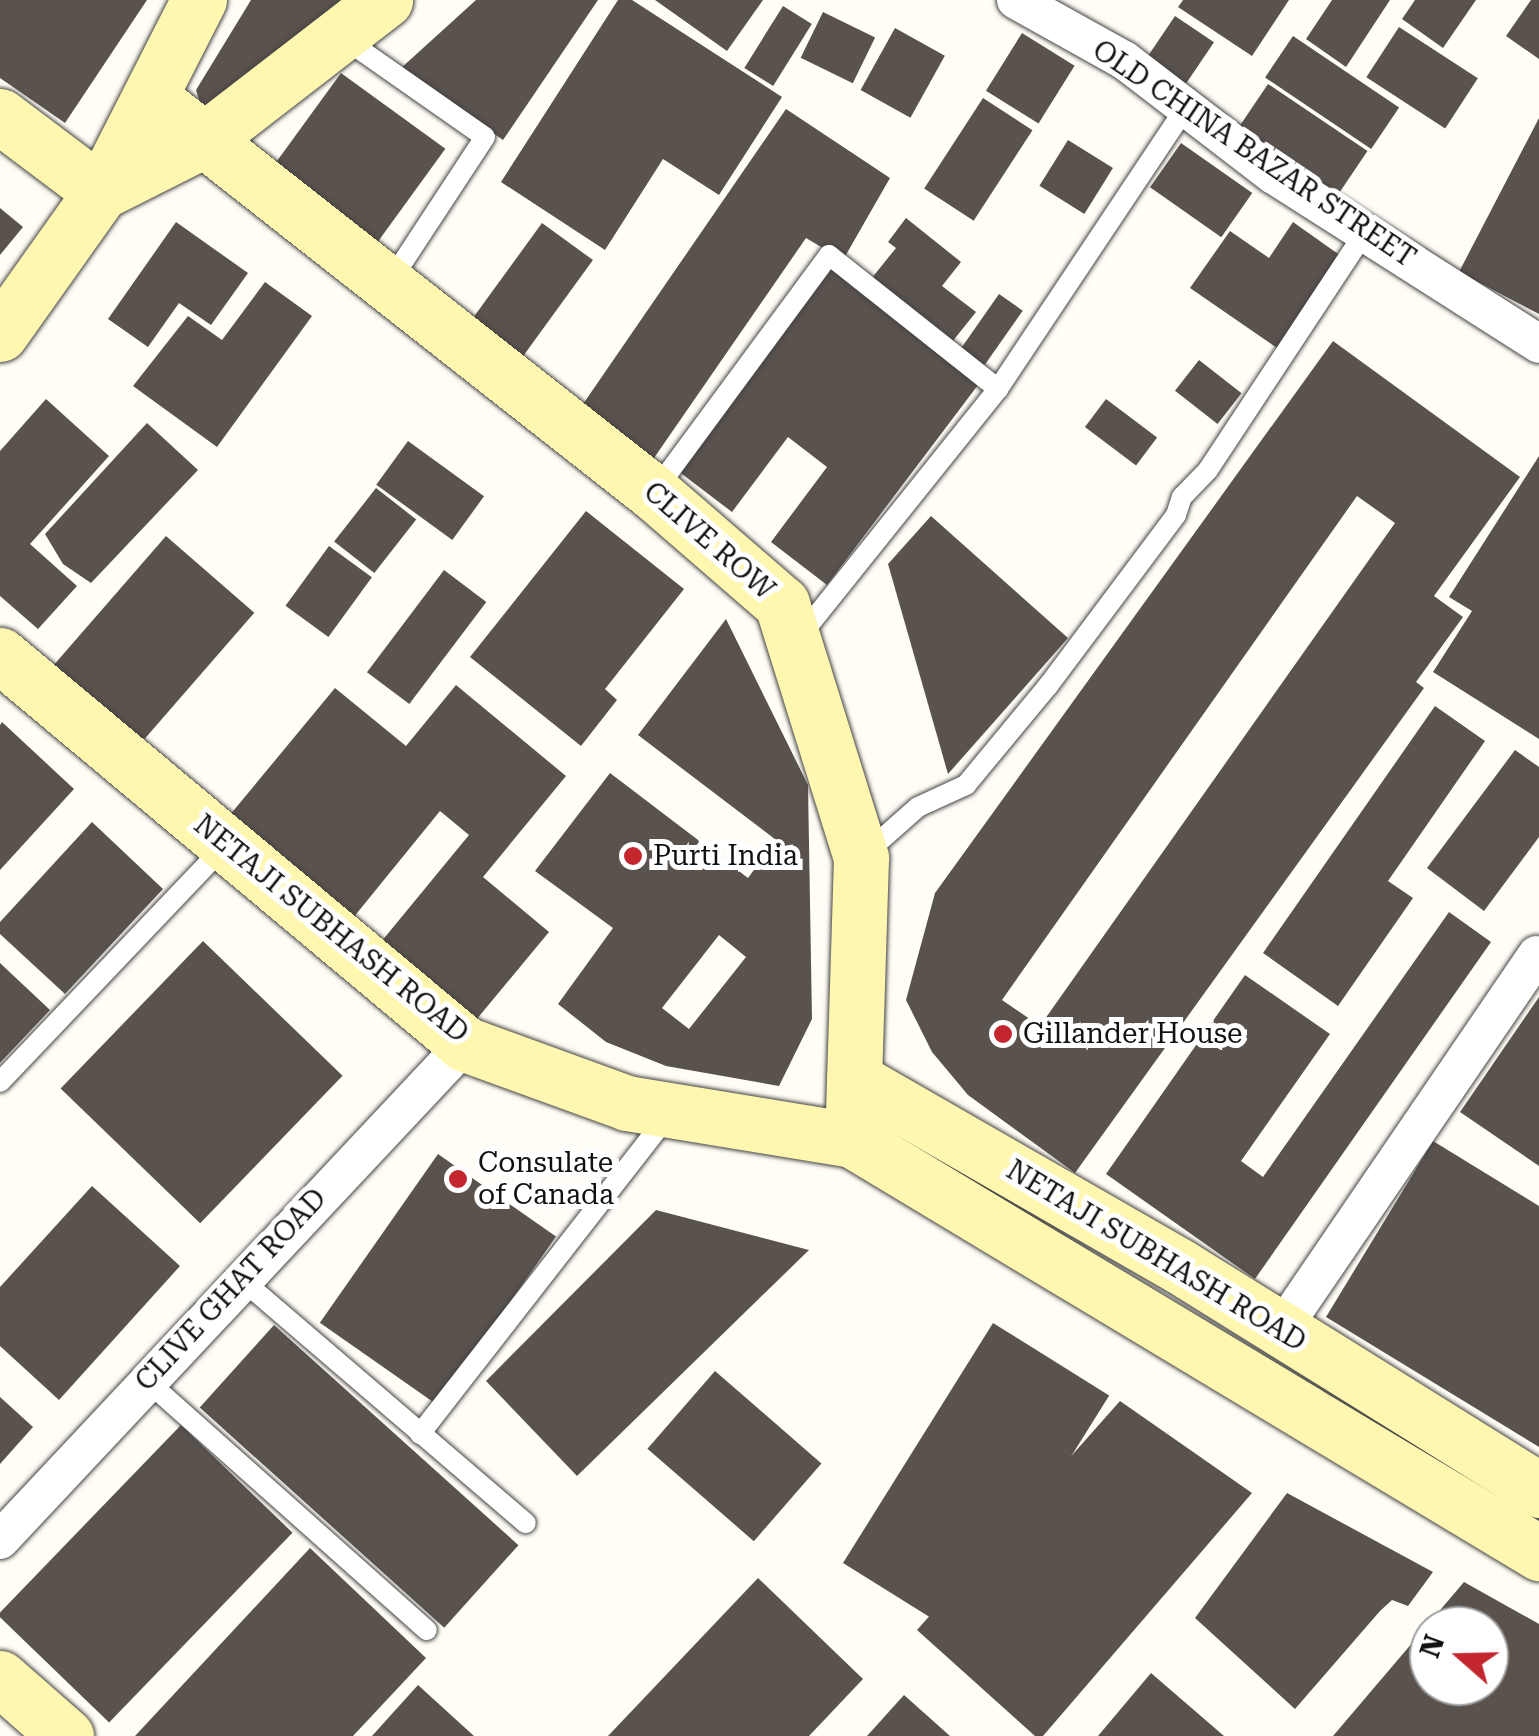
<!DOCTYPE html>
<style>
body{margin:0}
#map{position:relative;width:1539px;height:1736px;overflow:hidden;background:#fffdf5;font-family:"Roboto Serif",serif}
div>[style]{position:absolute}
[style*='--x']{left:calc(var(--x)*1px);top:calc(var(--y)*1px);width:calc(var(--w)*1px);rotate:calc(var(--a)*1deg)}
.building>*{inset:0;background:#5a524d;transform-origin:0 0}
.roads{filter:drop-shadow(0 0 2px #444) drop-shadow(0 0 2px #444)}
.lane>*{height:20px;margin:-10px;padding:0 10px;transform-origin:10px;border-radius:10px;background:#fff}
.street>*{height:38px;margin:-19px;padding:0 19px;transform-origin:19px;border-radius:19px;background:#fff}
.secondary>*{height:55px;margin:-27.5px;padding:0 27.5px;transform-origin:27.5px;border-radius:27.5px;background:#fff6b0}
.dots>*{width:28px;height:28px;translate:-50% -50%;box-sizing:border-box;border:5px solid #fff;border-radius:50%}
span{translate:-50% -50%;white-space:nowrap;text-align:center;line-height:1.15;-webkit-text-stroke:10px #fff;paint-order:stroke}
.street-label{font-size:28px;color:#111}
.poi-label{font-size:28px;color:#111}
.left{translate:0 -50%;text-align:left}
.north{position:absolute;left:1409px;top:1606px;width:100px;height:100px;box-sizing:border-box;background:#fff;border:2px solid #a0a0a0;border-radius:50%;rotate:290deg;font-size:28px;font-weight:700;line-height:40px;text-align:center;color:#111}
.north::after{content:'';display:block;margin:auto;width:35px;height:45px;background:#c4262e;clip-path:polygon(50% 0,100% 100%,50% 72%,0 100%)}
</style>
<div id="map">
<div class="building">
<div style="clip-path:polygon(0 0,147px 0,65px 123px,0 78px)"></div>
<div style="clip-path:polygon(251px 0,341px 0,204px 117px,196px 90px)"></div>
<div style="clip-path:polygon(476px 0,598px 0,503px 140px,400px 69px)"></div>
<div style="clip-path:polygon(618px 0,632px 0,782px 97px,719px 195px,663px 159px,605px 250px,501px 182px)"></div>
<div style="clip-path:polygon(655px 0,763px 0,727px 51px)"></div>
<div style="clip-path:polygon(1183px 0,1289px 0,1252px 56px,1178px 7px)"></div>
<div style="clip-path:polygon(1332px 0,1390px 0,1346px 67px,1306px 39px)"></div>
<div style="clip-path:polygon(1415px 0,1476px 0,1443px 48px,1402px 19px)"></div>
<div style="clip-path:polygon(1531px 0,1539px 0,1539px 59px,1506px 36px)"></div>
<div style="left:783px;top:6px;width:34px;height:73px;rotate:32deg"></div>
<div style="left:823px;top:12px;width:58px;height:51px;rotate:26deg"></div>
<div style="left:1175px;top:16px;width:47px;height:61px;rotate:34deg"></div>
<div style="left:1399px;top:27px;width:94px;height:60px;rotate:33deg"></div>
<div style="left:895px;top:28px;width:57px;height:71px;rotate:29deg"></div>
<div style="left:1022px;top:33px;width:62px;height:68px;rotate:32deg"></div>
<div style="left:1293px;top:36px;width:128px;height:50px;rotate:34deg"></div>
<div style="left:341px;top:73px;width:129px;height:133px;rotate:36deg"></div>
<div style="left:1268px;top:84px;width:120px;height:54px;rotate:34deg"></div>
<div style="left:983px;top:98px;width:59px;height:108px;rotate:33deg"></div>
<div style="clip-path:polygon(786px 109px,890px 178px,843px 260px,806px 238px,654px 458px,581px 407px)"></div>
<div style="clip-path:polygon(1539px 118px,1539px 314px,1459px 272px)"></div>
<div style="left:1068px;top:140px;width:53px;height:54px;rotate:32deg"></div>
<div style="left:1181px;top:143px;width:87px;height:54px;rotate:35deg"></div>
<div style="clip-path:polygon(0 208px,23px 227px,0 255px)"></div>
<div style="clip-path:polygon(906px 218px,961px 262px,942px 286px,976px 312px,952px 342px,871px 279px,896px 248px,888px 242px)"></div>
<div style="clip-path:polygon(176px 222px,248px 273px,211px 325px,179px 303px,148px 347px,108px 319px)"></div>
<div style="clip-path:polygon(1293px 222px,1341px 256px,1277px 348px,1190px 288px,1230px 231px,1269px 258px)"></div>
<div style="left:542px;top:223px;width:63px;height:123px;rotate:36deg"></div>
<div style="clip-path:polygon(832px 268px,981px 381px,827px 585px,771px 542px,827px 467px,788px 437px,732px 512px,678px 471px)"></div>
<div style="clip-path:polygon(265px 282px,312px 316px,217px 447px,133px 386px,188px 316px,222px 340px)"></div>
<div style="left:999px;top:294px;width:29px;height:67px;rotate:35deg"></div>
<div style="clip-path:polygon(evenodd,1333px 341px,1520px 477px,1434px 596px,1463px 617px,1416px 682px,1424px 688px,1075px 1173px,968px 1095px,932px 1052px,906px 1000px,935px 893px,1333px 341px,1357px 496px,1395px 523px,1040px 1026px,1002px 1000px,1357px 496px)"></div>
<div style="left:1199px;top:360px;width:54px;height:39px;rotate:38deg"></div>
<div style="clip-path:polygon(46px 399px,109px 456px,30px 544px,77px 586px,38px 629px,0 596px,0 451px)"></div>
<div style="left:1106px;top:399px;width:64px;height:35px;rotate:37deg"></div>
<div style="clip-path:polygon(147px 423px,198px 470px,91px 583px,63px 564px,45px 534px)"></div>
<div style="left:408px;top:441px;width:94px;height:54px;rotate:36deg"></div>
<div style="clip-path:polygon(1539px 456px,1539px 739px,1433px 672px,1472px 611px,1449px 597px)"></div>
<div style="left:376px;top:488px;width:51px;height:68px;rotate:38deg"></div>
<div style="clip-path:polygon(586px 511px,684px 589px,605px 689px,617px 700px,581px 746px,470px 657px)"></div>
<div style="clip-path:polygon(931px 516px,1068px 638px,948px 774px,888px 564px)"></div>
<div style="left:166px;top:536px;width:117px;height:172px;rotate:41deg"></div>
<div style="left:329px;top:546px;width:53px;height:74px;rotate:36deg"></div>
<div style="left:444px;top:570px;width:53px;height:128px;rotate:37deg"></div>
<div style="clip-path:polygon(evenodd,726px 619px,808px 785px,812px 1019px,779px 1086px,666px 1066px,606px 1042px,558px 1004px,613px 928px,535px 871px,610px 773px,748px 878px,776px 840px,638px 735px,726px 619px,719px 935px,746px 957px,689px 1029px,662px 1008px,719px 935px)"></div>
<div style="clip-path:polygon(456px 685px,566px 776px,483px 877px,549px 932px,476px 1020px,381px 942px,469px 835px,440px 811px,353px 918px,229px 816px,335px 688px,406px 746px)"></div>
<div style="clip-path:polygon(1435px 706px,1485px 741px,1388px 881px,1413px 898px,1338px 1006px,1263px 953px)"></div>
<div style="clip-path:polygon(2px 722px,74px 789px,0 870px,0 725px)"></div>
<div style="clip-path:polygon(1515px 750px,1539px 767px,1539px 837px,1484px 911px,1427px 868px)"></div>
<div style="clip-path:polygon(92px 822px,163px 889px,65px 994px,0 934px,0 922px)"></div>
<div style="clip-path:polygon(1449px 912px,1491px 942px,1255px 1279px,1106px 1174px,1245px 975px,1330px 1034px,1241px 1161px,1263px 1177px)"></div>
<div style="left:203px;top:941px;width:194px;height:205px;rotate:44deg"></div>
<div style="clip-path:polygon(0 963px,50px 1010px,0 1063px)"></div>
<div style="clip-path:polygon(1539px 997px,1539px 1166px,1460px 1112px)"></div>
<div style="clip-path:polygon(1433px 1141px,1539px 1206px,1539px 1447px,1326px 1317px)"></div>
<div style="left:438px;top:1154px;width:144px;height:206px;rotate:35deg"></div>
<div style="clip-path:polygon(92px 1186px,180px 1266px,59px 1400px,0 1346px,0 1287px)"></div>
<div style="clip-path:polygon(656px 1210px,809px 1250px,577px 1476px,486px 1381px)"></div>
<div style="left:993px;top:1323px;width:137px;height:283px;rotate:32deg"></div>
<div style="left:274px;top:1325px;width:329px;height:111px;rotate:42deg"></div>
<div style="left:715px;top:1371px;width:141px;height:103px;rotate:41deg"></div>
<div style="clip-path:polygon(0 1397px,33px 1427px,0 1464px)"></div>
<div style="clip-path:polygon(1120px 1401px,1252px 1493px,1043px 1736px,1035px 1736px,917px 1630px)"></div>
<div style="left:181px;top:1425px;width:155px;height:264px;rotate:44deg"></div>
<div style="clip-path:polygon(1287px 1493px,1433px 1572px,1408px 1606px,1392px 1600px,1380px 1611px,1295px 1709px,1195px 1618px)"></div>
<div style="clip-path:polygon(310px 1548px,426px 1658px,353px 1736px,135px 1736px)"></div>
<div style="clip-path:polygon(758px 1578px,863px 1679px,809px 1736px,608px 1736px)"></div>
<div style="clip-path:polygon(evenodd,1464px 1582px,1539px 1624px,1539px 1736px,1333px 1736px,1464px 1582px,1429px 1626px,1489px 1626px,1489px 1686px,1429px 1686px,1429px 1626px)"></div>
<div style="clip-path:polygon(1151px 1673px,1224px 1736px,1098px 1736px)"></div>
<div style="clip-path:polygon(418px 1685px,474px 1736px,372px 1736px)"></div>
<div style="clip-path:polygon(904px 1695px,950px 1736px,867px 1736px)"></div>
</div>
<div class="roads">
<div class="lane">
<div style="--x:342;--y:37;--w:174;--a:35"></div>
<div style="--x:485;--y:137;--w:171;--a:123.3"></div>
<div style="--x:998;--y:389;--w:337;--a:-56.3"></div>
<div style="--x:655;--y:491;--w:293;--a:-53.6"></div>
<div style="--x:829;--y:255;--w:216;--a:38.4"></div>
<div style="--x:998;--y:389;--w:318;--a:128.7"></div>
<div style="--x:866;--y:853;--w:69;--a:-41.5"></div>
<div style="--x:918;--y:807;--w:53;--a:-24.6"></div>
<div style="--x:966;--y:785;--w:129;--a:-50.4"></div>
<div style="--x:1048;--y:686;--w:214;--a:-53.2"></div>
<div style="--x:1176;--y:515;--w:19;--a:-72"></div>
<div style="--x:1182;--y:497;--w:37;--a:-46"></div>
<div style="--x:1208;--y:470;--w:284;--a:-56.6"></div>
<div style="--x:0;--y:1082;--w:327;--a:-46.4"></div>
<div style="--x:241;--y:1279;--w:375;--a:40.6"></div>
<div style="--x:146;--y:1380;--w:376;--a:41.7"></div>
<div style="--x:420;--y:1434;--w:403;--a:-52.1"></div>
</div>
<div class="street">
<div style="--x:1016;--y:0;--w:124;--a:29.1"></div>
<div style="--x:1124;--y:60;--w:189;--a:37.5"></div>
<div style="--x:1274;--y:175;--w:314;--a:32.5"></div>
<div style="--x:1281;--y:1330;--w:454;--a:-55.7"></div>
<div style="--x:0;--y:1540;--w:680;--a:-46.85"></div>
</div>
<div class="secondary">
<div style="--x:150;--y:97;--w:641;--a:38.16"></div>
<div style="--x:654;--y:493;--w:169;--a:40.9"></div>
<div style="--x:782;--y:604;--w:266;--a:72.7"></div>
<div style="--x:861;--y:858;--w:282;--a:91.8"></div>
<div style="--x:0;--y:116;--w:126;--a:37"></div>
<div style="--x:101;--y:192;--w:115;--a:-26.8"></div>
<div style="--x:204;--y:140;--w:229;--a:-37.7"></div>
<div style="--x:0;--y:334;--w:174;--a:-54.6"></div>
<div style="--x:101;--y:192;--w:216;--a:-63"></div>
<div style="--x:0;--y:655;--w:606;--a:39.91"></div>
<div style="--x:465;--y:1044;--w:172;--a:20"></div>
<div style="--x:627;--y:1103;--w:228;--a:9.3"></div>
<div style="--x:852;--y:1140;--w:802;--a:31.01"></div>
<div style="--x:854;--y:1079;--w:377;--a:29.9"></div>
<div style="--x:1181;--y:1267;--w:422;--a:31.9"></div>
<div style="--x:0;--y:1678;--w:88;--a:41.3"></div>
</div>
</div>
<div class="dots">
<div style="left:633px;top:856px;background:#c4262e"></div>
<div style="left:1003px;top:1034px;background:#c4262e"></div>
<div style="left:458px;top:1179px;background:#c4262e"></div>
</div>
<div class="street-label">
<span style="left:1254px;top:154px;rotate:34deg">OLD CHINA BAZAR STREET</span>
<span style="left:709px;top:541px;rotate:41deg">CLIVE ROW</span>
<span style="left:331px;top:929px;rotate:39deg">NETAJI SUBHASH ROAD</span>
<span style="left:1156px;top:1256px;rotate:31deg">NETAJI SUBHASH ROAD</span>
<span style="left:231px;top:1290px;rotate:-47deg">CLIVE GHAT ROAD</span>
</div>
<div class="poi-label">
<span class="left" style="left:653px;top:856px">Purti India</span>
<span class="left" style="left:1023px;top:1034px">Gillander House</span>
<span class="left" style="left:478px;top:1179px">Consulate<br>of Canada</span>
</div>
<div class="north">N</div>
</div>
